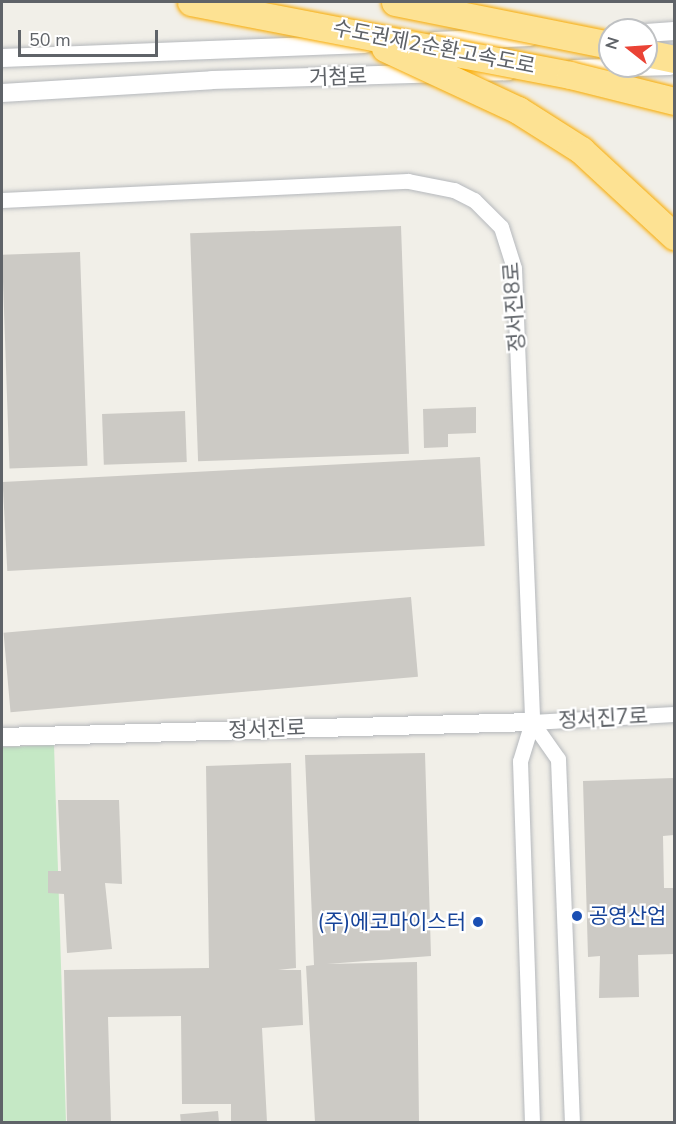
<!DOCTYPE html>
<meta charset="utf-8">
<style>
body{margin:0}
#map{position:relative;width:676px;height:1124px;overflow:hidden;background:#f1efe8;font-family:"Nunito Sans","Noto Sans KR",sans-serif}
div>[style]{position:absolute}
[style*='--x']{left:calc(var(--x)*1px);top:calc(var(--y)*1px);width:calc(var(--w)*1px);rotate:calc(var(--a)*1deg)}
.green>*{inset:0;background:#c5e8c5}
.building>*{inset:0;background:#cccac5;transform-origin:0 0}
.roads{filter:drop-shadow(0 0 2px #b5b8bc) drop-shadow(0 0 2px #b5b8bc)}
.minor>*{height:15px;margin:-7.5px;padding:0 7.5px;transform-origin:7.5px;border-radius:7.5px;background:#fff}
.tertiary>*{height:18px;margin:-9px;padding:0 9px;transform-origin:9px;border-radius:9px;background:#fff}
.motorway>*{height:27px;margin:-13.5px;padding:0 13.5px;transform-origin:13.5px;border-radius:13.5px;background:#fde293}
.bridges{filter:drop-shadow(0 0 2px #f9ab00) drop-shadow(0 0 2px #f9ab00)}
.motorway-bridge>*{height:27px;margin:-13.5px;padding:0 13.5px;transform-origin:13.5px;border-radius:13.5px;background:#fde293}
.dots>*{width:16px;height:16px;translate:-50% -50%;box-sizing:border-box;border:3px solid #fff;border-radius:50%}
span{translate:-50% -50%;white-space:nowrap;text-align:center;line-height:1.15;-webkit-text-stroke:4.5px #fff;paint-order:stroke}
.street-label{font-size:21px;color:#5f6368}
.transit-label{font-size:21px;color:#164399}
.left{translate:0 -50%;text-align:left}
.right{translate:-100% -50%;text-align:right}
.frame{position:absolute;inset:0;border:3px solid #5f6368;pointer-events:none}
.north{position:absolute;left:598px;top:18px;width:60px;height:60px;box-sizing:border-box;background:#fff;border:2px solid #bfc1c3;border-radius:50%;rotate:287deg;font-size:16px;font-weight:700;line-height:24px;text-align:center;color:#5f6368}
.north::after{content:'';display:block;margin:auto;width:21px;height:27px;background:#ea4335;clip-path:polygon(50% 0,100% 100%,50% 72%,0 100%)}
.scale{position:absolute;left:18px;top:30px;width:140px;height:27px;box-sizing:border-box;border:3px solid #5f6368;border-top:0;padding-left:8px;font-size:18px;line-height:21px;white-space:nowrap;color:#5f6368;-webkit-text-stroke:4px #fff;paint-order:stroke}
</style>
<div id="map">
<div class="green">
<div style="clip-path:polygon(54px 745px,66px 1122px,2px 1122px,2px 747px)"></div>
</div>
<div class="building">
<div style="left:401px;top:226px;width:228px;height:211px;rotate:88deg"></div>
<div style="left:80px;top:252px;width:214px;height:78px;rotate:88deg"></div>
<div style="clip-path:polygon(476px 407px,476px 433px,448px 434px,448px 447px,424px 448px,423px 409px)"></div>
<div style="left:185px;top:411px;width:51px;height:83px;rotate:88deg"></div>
<div style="left:480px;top:457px;width:89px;height:478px;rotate:87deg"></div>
<div style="left:411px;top:597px;width:80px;height:409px;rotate:85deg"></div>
<div style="clip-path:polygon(425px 753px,431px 956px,327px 964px,417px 962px,419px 1122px,315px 1122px,306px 966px,314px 965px,305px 755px)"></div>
<div style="clip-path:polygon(291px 763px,296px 968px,278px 970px,301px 970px,303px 1025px,262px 1028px,267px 1122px,231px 1122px,231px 1104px,182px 1104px,181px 1016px,108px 1017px,111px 1122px,67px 1122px,64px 970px,209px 968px,206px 766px)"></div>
<div style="clip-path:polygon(674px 778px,674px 835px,663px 836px,664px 888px,674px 888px,674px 954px,638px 955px,639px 997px,599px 998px,600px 956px,588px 957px,583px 781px)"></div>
<div style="clip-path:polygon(58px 800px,119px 800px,122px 884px,105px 883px,112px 949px,67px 953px,64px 894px,48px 893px,48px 871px,61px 871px)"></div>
<div style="left:218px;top:1111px;width:11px;height:38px;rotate:85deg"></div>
</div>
<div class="roads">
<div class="minor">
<div style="--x:2;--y:200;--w:406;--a:-2.7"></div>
<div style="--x:408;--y:181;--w:47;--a:11.1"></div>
<div style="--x:454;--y:190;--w:22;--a:27"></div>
<div style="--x:474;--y:200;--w:38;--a:45"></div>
<div style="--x:501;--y:227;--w:43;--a:72.4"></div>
<div style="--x:514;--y:268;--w:454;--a:87.7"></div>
<div style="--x:532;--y:722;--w:41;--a:107.1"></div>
<div style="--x:520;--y:761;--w:361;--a:88.1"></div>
<div style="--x:532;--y:722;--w:45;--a:54.9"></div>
<div style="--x:558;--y:759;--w:363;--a:87.8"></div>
<div style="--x:532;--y:722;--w:142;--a:-3.2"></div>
</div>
<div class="tertiary">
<div style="--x:646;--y:33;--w:28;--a:-4"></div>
<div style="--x:435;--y:41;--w:95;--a:-2.4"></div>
<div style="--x:2;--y:58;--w:363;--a:-2.2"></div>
<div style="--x:574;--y:69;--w:96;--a:-1.8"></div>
<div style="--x:2;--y:93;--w:210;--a:-3.5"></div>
<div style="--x:212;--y:80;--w:296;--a:-1.7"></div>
<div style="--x:2;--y:737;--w:530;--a:-1.62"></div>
</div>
<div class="motorway">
<div style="--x:646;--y:53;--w:29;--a:12"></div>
</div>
</div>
<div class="bridges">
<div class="motorway-bridge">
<div style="--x:191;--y:2;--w:386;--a:10.9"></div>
<div style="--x:570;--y:75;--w:107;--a:14"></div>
<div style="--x:395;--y:2;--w:219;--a:11.3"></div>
<div style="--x:385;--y:48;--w:147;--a:25"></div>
<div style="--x:518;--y:110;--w:75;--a:32.4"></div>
<div style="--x:581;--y:150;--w:127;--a:42.8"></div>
</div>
</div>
<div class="dots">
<div style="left:577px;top:916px;background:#1a4fb4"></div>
<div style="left:478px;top:922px;background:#1a4fb4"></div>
</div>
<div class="street-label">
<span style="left:434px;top:47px;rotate:11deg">수도권제2순환고속도로</span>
<span style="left:338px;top:77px;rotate:-2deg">거첨로</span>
<span style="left:514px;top:307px;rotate:-94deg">정서진8로</span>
<span style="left:603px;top:718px;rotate:-3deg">정서진7로</span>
<span style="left:267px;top:729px;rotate:-2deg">정서진로</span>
</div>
<div class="transit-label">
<span class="left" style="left:589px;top:916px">공영산업</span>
<span class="right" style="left:466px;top:922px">(주)에코마이스터</span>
</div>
<div class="frame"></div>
<div class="north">N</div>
<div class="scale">50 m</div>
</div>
